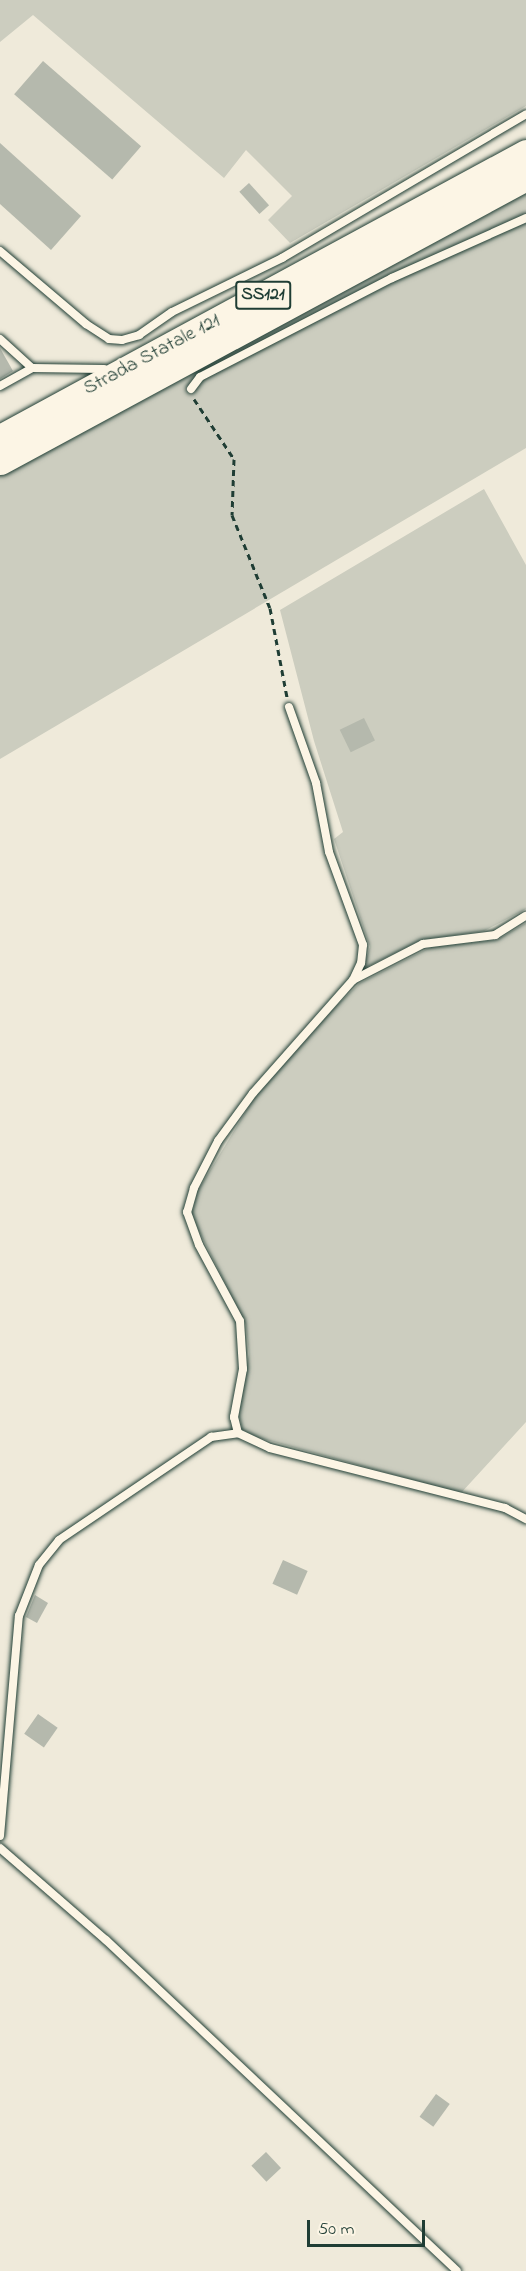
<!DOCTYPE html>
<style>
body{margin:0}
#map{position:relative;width:526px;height:2271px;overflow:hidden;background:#efeada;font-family:"Indie Flower",sans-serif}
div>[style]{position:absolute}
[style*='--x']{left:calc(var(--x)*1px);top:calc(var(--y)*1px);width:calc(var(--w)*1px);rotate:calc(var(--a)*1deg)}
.green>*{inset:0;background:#cccdbf}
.building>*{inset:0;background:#b5b9ad;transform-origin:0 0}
.path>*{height:3px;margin-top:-1.5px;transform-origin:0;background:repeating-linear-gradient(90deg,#1f3d34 0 6px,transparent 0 10.5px)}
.roads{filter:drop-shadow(0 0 2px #1f3d34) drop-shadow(0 0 2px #1f3d34)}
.lane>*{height:8px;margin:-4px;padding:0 4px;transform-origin:4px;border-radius:4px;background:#fcf5e5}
.primary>*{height:27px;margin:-13.5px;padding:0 13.5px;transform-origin:13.5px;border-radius:13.5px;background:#fcf5e5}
span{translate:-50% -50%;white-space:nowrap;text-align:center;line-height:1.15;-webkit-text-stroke:4.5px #fcf5e5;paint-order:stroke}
.shield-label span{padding:2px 4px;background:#fcf5e5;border:2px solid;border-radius:4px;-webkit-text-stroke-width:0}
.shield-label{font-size:18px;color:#1f3d34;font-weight:700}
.street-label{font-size:20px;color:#1f3d34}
.scale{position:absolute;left:307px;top:2220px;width:118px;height:27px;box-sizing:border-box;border:3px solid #1f3d34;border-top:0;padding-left:8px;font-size:18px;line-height:21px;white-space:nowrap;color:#1f3d34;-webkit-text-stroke:4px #fcf5e5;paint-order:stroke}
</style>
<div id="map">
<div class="green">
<div style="clip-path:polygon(0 0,526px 0,526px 106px,290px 243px,268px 220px,292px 196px,246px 150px,224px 178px,33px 15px,0 42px)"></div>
<div style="clip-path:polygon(526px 190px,526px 448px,0 759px,0 473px)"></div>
<div style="clip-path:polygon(484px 489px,526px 565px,526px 909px,484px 931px,421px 940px,363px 969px,370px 947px,334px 839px,343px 832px,314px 741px,280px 610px)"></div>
<div style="clip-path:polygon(526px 923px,526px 1422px,461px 1493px,252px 1436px,242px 1429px,239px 1414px,249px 1354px,246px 1325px,198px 1229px,192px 1214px,197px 1192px,254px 1098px,302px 1039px,360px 983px,431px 947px,497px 940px)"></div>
</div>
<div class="building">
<div style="left:43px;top:61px;width:130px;height:44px;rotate:41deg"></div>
<div style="clip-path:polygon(0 143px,81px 216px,51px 250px,0 204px)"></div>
<div style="left:249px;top:183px;width:30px;height:13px;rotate:48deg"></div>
<div style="clip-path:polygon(0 348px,13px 371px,0 379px)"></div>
<div style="left:364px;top:718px;width:25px;height:27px;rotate:64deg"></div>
<div style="left:283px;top:1560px;width:27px;height:26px;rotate:24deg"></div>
<div style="clip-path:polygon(35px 1595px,48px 1603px,37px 1623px,26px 1617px)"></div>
<div style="left:38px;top:1714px;width:24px;height:24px;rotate:35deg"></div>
<div style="left:436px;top:2094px;width:17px;height:28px;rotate:36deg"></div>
<div style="left:266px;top:2152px;width:22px;height:20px;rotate:47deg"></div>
</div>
<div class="path">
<div style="--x:194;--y:399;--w:72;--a:56.3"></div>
<div style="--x:234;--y:459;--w:56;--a:92"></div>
<div style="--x:232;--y:515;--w:100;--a:67.8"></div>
<div style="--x:270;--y:608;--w:91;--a:79.2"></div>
</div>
<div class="roads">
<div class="lane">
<div style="--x:0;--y:251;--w:113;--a:40.3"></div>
<div style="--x:86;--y:324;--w:27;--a:33"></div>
<div style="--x:109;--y:339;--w:13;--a:4"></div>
<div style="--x:122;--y:340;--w:18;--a:-16"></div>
<div style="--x:139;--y:335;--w:40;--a:-34.9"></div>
<div style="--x:172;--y:312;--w:123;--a:-26.1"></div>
<div style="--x:282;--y:258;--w:283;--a:-30.5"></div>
<div style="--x:0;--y:339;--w:43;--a:42.2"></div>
<div style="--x:0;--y:386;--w:37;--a:-29"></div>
<div style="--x:32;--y:368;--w:72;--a:0.8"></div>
<div style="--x:191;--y:389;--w:15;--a:-53"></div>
<div style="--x:200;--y:377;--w:216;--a:-27.3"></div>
<div style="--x:392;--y:278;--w:147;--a:-24.1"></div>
<div style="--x:289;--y:707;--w:81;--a:70.4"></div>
<div style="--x:316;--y:783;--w:70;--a:79.3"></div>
<div style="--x:329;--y:852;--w:99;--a:69.9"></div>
<div style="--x:363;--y:945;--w:18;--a:96"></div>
<div style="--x:361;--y:963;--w:19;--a:115"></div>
<div style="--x:353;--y:980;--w:151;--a:131.5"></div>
<div style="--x:253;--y:1093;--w:59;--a:126.1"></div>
<div style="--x:218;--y:1141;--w:53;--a:117.1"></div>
<div style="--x:194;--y:1188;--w:25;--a:106"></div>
<div style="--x:187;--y:1212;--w:35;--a:70"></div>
<div style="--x:199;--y:1245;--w:86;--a:61.7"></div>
<div style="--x:240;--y:1321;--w:48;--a:86.4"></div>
<div style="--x:243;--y:1369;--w:49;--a:100.6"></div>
<div style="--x:234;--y:1417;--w:16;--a:76"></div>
<div style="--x:238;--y:1433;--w:35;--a:25"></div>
<div style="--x:270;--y:1448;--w:243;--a:14.3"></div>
<div style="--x:505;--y:1508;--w:24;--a:28"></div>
<div style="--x:353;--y:980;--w:79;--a:-27.2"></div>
<div style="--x:423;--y:944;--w:73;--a:-7.1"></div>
<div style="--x:495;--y:935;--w:36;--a:-32"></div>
<div style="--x:0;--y:1836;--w:221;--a:-85.1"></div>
<div style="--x:19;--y:1616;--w:55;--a:-68.6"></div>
<div style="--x:39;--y:1565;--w:32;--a:-51"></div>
<div style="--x:59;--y:1540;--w:184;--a:-34.1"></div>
<div style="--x:211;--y:1437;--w:27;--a:-8"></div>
<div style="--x:0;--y:1848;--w:140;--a:41"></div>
<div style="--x:106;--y:1940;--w:482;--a:43.3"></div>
</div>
<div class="primary">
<div style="--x:0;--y:438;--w:598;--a:-28.45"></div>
<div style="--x:0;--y:461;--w:598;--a:-28.37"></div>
</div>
</div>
<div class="shield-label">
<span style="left:263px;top:295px">SS121</span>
</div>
<div class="street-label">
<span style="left:152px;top:355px;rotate:-28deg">Strada Statale 121</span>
</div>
<div class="scale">50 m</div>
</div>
